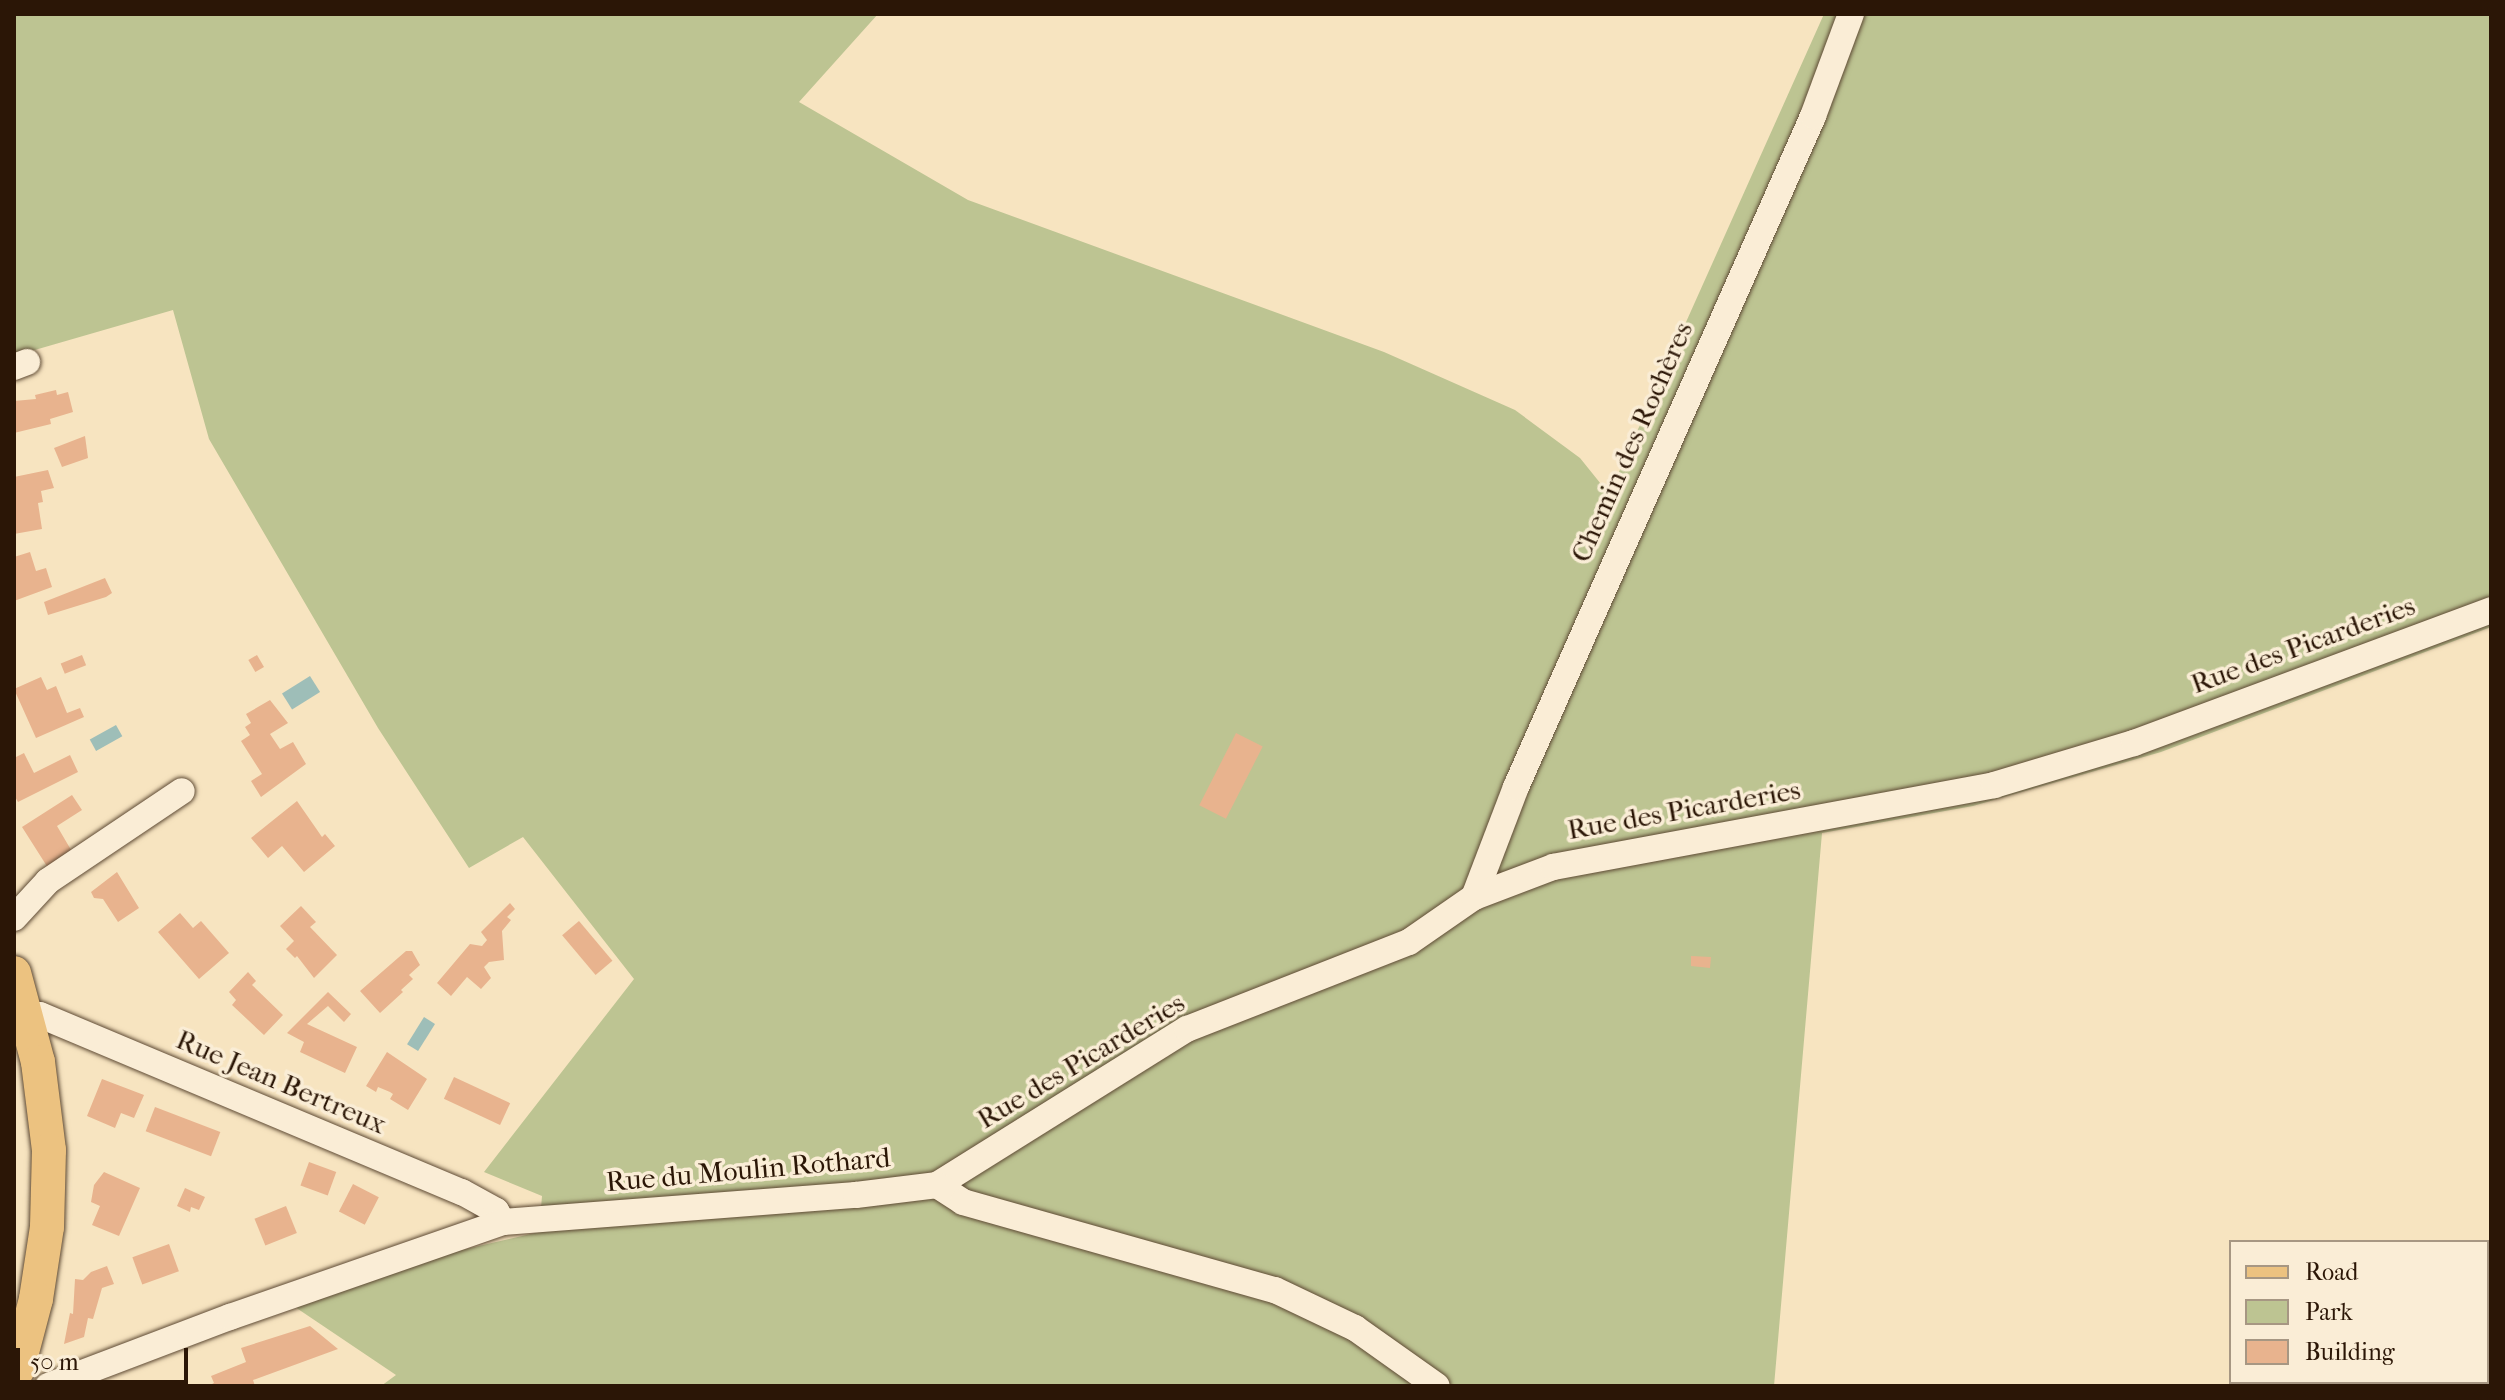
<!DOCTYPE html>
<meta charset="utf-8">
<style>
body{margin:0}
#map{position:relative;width:2505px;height:1400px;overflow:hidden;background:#f7e4c0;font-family:"IM FELL French Canon",serif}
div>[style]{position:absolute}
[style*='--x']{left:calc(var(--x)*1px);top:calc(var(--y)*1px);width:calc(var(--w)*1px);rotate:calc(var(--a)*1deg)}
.green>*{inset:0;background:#bdc492}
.water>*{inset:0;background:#9ebeb8;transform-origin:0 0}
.building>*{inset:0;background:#e8b38e;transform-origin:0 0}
.roads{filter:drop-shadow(0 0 2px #5e4a34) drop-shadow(0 0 2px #5e4a34)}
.minor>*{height:26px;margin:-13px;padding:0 13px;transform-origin:13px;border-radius:13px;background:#faedd6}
.major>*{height:34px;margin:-17px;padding:0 17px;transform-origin:17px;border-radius:17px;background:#ecc280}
span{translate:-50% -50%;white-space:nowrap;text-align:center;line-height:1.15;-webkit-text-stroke:7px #faedd6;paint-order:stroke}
.street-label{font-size:28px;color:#2b1606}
.frame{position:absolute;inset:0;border:16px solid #2b1606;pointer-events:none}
.legend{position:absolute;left:2229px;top:1240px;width:260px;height:144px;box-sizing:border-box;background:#faedd6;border:2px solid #a79783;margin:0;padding:10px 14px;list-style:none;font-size:24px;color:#2b1606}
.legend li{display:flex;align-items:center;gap:16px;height:40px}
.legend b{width:40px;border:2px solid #a79783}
.scale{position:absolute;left:16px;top:1348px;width:172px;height:36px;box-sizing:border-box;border:4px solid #2b1606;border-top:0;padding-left:10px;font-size:24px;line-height:28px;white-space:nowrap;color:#2b1606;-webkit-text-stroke:6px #faedd6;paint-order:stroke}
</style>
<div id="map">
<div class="green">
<div style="clip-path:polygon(14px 14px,878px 14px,799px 102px,968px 200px,1384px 352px,1515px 410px,1580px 458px,1609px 494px,1824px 14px,2491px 14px,2491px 627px,2161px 752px,1973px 806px,1822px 833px,1774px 1386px,381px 1386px,396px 1375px,295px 1307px,427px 1258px,539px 1232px,542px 1196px,484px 1172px,634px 979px,523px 837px,469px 868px,378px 728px,209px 439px,173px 310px,14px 356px)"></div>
</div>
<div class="water">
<div style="left:310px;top:676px;width:19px;height:33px;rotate:58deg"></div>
<div style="left:116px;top:725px;width:13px;height:30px;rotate:61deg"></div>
<div style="left:424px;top:1017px;width:13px;height:32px;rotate:32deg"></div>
</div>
<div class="building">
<div style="clip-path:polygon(56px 390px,57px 395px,68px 392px,73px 412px,50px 419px,51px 424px,14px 433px,14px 401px,36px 399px,35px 395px)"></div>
<div style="clip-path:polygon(85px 436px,88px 458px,62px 467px,54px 448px)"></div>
<div style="clip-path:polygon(48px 470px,54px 488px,41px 491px,43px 502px,38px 503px,42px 529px,14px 534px,14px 477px)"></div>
<div style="clip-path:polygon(30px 552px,36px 571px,46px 568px,52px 587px,14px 601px,14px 557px)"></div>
<div style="clip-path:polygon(105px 578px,112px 593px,106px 597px,48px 615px,44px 602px)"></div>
<div style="left:82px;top:655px;width:11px;height:23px;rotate:68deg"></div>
<div style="left:257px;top:655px;width:14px;height:10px;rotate:60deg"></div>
<div style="clip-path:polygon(41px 677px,47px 690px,56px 686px,67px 713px,80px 708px,84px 717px,36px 738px,14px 689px)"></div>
<div style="clip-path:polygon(270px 700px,288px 723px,270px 734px,280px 749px,293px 742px,306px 764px,261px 797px,251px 781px,262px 774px,241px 741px,250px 735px,245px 727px,251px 723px,246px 714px)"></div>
<div style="left:1236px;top:733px;width:30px;height:81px;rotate:27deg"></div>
<div style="clip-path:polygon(24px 753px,34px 773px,70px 755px,78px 772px,18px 802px,14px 795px,14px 758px)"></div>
<div style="clip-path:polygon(72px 795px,82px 810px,57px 826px,74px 855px,50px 871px,22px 827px)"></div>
<div style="clip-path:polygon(297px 801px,322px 837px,325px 834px,335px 846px,304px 872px,282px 846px,268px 858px,251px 838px)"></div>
<div style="clip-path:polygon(117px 872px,139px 908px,118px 922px,103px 899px,94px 898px,91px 892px)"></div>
<div style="clip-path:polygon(510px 903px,515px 909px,507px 917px,511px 920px,502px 931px,504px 960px,489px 962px,484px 967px,491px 978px,481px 989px,467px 977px,451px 996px,437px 983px,470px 944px,482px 946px,487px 940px,481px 932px)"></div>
<div style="clip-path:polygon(301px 906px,316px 922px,310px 927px,337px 955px,314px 978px,297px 956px,295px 958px,286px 949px,294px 941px,280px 926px)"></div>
<div style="clip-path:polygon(180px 913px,193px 928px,201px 921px,229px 953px,199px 979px,158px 932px)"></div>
<div style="left:579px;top:921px;width:52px;height:22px;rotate:50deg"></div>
<div style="clip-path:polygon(406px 951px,412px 951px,420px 965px,409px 975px,413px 979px,401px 990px,403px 992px,380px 1013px,360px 991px)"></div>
<div style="clip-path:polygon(1691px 956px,1711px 957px,1710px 968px,1691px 966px)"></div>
<div style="clip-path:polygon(248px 972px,256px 981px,252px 985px,283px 1015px,264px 1035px,232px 1005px,236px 1000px,229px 992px)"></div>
<div style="clip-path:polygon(328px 992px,351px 1014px,344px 1022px,328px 1006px,307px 1024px,357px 1047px,345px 1073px,300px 1052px,304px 1042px,287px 1033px)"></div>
<div style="clip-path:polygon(387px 1052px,427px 1079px,408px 1110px,390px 1099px,393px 1094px,390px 1092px,378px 1087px,376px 1092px,366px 1086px)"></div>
<div style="left:454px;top:1077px;width:62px;height:24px;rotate:25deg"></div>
<div style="clip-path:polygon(102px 1079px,144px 1095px,134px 1118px,121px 1113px,115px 1128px,87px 1116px)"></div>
<div style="left:155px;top:1107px;width:70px;height:26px;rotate:21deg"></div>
<div style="left:309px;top:1162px;width:29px;height:25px;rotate:20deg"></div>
<div style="clip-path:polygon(104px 1172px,140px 1188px,119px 1236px,92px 1225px,100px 1206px,91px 1202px,94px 1185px)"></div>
<div style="left:353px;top:1184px;width:29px;height:31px;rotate:27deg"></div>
<div style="clip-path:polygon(185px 1188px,205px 1197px,199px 1210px,191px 1207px,190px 1212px,177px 1206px)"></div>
<div style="left:286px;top:1206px;width:29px;height:34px;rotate:68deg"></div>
<div style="left:169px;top:1244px;width:29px;height:39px;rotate:70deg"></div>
<div style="clip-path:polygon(107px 1266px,114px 1284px,102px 1288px,93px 1319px,88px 1318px,84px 1337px,64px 1344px,70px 1313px,73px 1314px,75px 1279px,83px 1280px,91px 1272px)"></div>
<div style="clip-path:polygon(310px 1326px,338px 1349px,253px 1380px,255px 1386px,208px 1386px,214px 1383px,211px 1376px,246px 1362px,241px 1348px)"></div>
</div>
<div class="roads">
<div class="minor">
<div style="--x:14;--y:367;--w:14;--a:-21"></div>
<div style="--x:1474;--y:897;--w:118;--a:-69.1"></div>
<div style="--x:1516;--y:787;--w:734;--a:-66.12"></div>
<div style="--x:1813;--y:116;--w:109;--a:-69.6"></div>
<div style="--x:14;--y:918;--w:50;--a:-47.4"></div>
<div style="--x:48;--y:881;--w:161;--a:-33.9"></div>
<div style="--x:28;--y:1017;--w:12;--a:-9"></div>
<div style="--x:40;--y:1015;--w:458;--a:22.8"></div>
<div style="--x:462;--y:1192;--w:39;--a:29"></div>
<div style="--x:496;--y:1211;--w:13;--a:58"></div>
<div style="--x:937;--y:1185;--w:295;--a:-32"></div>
<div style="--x:1187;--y:1029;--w:238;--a:-21.4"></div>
<div style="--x:1409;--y:942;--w:79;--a:-34.7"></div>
<div style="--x:1474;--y:897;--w:85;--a:-20.8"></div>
<div style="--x:1553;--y:867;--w:449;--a:-10.5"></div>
<div style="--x:1994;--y:785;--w:146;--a:-16.7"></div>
<div style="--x:2134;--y:743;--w:381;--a:-20.4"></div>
<div style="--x:48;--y:1386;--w:195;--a:-20.8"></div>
<div style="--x:230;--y:1317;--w:289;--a:-19.2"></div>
<div style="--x:503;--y:1222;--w:354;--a:-4.4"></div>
<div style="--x:856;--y:1195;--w:82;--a:-7"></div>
<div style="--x:937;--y:1185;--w:31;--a:33"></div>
<div style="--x:963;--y:1202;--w:324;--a:15.8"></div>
<div style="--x:1275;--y:1290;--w:89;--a:25.4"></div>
<div style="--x:1355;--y:1328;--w:100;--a:35.3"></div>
</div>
<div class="major">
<div style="--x:14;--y:973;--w:92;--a:74.9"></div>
<div style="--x:38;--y:1062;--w:89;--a:82.9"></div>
<div style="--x:49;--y:1150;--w:77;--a:91.5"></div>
<div style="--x:47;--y:1227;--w:73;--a:98.7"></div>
<div style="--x:36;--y:1299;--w:74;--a:104.8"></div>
</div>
</div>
<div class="street-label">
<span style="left:1632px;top:442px;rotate:-66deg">Chemin des Rochères</span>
<span style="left:2303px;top:645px;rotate:-20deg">Rue des Picarderies</span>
<span style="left:1684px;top:810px;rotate:-10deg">Rue des Picarderies</span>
<span style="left:1081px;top:1061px;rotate:-31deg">Rue des Picarderies</span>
<span style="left:281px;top:1082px;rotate:23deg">Rue Jean Bertreux</span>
<span style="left:748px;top:1170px;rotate:-5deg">Rue du Moulin Rothard</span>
</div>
<div class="frame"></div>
<ul class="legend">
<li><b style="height:10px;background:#ecc280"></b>Road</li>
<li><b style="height:22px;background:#bdc492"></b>Park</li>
<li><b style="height:22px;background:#e8b38e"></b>Building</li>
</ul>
<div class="scale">50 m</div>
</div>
